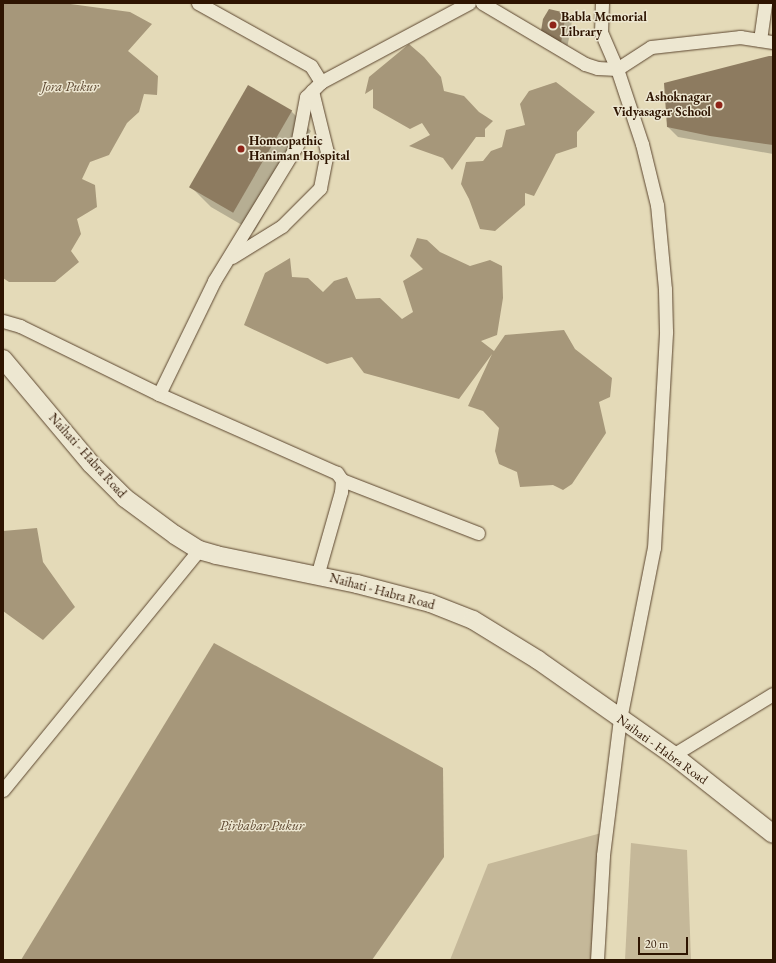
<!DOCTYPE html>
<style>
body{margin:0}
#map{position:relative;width:776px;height:963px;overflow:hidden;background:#e4dab8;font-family:"EB Garamond",serif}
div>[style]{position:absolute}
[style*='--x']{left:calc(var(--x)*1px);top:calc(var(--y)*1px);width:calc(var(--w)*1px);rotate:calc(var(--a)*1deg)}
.green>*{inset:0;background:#c5b899}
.water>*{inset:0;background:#a6977a}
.shadow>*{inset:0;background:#0003}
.building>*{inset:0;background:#8d7b60;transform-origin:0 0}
.roads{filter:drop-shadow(0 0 1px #5c462f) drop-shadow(0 0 1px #5c462f)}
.street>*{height:13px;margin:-6.5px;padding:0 6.5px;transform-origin:6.5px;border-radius:6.5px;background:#ede7d1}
.secondary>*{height:18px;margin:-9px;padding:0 9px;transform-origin:9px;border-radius:9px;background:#ede7d1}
.dots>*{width:11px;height:11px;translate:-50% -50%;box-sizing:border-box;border:2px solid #ede7d1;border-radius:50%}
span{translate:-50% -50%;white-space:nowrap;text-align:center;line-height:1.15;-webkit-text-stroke:3px #ede7d1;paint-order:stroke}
.poi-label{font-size:13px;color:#2e1401;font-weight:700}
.left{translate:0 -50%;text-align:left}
.right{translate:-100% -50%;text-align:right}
.street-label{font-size:13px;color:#2e1401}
.water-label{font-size:14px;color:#5e4831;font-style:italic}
.frame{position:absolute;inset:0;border:4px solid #2e1401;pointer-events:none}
.scale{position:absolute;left:638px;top:937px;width:50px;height:18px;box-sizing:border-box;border:2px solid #2e1401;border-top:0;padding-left:5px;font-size:12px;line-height:14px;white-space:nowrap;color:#2e1401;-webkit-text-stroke:3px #ede7d1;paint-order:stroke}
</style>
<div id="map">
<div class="green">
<div style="clip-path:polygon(605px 832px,595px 960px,450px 960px,488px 864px)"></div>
<div style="clip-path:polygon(631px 843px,687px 850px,691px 960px,625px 960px)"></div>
</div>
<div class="water">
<div style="clip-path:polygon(3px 3px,63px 3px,130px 12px,152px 24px,128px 51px,158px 76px,157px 95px,144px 94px,139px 112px,127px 123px,109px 155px,90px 162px,82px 179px,95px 185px,97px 207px,77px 219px,81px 234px,71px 251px,79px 262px,55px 282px,9px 282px,3px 278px)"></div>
<div style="clip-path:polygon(409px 44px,424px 57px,441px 77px,444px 91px,464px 96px,479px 112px,493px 121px,485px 129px,485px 137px,476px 137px,452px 170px,443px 158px,409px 146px,430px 135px,422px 123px,410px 129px,373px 108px,373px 89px,365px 94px,369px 77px)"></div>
<div style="clip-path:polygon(556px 82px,595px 112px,577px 132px,577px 147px,556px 154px,534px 196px,525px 193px,525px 205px,495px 231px,480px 229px,469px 199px,461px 184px,466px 162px,483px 161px,491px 151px,502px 147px,506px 130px,525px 125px,520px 104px,529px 91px)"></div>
<div style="clip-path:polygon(417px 238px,427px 240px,440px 252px,470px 266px,490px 260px,502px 266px,503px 298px,497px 335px,481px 341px,494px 351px,505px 335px,564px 330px,575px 349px,612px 378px,610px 397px,599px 402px,606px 433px,572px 484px,563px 490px,553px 485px,520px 487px,517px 472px,499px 464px,495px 451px,499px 428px,483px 411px,468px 406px,492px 354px,459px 399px,364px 373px,352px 357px,327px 364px,244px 325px,265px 273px,290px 258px,292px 277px,308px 278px,323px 292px,334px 281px,347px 277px,356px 299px,380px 298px,402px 319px,413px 312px,403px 281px,423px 269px,410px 256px)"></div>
<div style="clip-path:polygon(37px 528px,43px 562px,75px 607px,43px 640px,3px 611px,3px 531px)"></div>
<div style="clip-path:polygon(214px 643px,443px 768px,444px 857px,372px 960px,21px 960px)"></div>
</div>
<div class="shadow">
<div style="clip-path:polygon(565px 14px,572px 21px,567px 49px,549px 37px)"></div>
<div style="clip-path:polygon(773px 57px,773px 154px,678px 137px,667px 126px)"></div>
<div style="clip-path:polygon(248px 87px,291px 111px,311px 131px,254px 232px,211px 207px,191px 187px)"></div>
</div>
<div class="building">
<div style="clip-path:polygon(549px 9px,566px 13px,561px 43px,541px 31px,543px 19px)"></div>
<div style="clip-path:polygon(769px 56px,773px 56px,773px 145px,710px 136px,667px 127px,664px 83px)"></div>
<div style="left:248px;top:85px;width:51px;height:118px;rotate:30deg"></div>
</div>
<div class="roads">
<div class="street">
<div style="--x:198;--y:3;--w:129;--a:29.1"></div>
<div style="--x:311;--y:66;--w:19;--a:58"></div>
<div style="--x:482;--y:3;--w:120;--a:30.6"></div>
<div style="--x:585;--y:64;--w:13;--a:18"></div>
<div style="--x:597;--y:68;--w:20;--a:3"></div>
<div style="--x:617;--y:69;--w:40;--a:-32.9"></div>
<div style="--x:651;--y:47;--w:90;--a:-6.4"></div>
<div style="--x:740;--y:37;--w:33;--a:9"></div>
<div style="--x:760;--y:40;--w:37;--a:-82"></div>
<div style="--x:232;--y:257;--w:59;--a:-31.8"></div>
<div style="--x:282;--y:226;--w:54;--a:-45"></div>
<div style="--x:320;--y:188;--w:37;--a:-79"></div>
<div style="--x:327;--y:152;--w:63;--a:-103.8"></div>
<div style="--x:3;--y:321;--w:18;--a:16"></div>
<div style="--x:20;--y:326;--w:155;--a:26.1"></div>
<div style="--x:342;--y:480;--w:146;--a:21.3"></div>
<div style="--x:317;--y:576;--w:87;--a:-74.1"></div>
<div style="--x:341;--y:492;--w:12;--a:-85"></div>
<div style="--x:342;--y:480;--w:9;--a:-126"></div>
<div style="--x:337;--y:473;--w:195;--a:-156.1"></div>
<div style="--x:159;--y:394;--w:126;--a:-64"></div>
<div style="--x:214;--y:281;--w:159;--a:-58.6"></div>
<div style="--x:297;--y:145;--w:49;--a:-79.4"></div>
<div style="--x:306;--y:97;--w:21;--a:-45"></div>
<div style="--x:321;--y:82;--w:168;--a:-28.1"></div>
<div style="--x:673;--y:755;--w:117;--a:-31.4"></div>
<div style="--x:3;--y:790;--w:310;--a:-50.8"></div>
<div style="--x:597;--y:960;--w:105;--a:-86.7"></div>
<div style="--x:603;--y:855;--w:137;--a:-82.9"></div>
<div style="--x:620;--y:719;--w:174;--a:-78.8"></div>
<div style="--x:654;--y:548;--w:217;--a:-86.8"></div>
<div style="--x:666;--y:331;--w:42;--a:-91.4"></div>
<div style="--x:665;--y:289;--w:84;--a:-95.4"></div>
<div style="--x:657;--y:205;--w:63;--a:-103.8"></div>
<div style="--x:642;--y:144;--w:79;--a:-108.4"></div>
<div style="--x:617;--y:69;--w:40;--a:-113.4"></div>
<div style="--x:601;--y:32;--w:29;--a:-88"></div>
</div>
<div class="secondary">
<div style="--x:3;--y:359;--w:137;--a:50"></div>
<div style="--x:91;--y:464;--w:48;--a:45"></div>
<div style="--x:125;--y:498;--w:62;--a:36.5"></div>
<div style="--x:175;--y:535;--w:28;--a:32"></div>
<div style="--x:199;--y:550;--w:18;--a:16"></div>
<div style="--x:216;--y:555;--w:144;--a:11.6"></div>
<div style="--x:357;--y:584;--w:75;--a:14.6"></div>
<div style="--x:430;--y:603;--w:46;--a:21.6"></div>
<div style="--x:473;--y:620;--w:76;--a:31.6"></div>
<div style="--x:538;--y:660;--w:165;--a:35.1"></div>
<div style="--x:673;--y:755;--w:127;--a:38.3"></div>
</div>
</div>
<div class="dots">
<div style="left:553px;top:25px;background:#8f2418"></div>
<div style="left:719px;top:105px;background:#8f2418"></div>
<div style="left:241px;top:149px;background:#8f2418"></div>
</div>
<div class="poi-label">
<span class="left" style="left:561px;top:25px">Babla Memorial<br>Library</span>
<span class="right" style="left:711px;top:105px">Ashoknagar<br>Vidyasagar School</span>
<span class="left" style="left:249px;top:149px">Homeopathic<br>Haniman Hospital</span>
</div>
<div class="street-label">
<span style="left:87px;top:456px;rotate:48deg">Naihati - Habra Road</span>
<span style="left:382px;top:592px;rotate:15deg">Naihati - Habra Road</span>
<span style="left:662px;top:750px;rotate:36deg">Naihati - Habra Road</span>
</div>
<div class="water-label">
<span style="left:70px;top:86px">Jora Pukur</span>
<span style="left:262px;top:825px">Pirbabar Pukur</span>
</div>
<div class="frame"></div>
<div class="scale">20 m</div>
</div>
